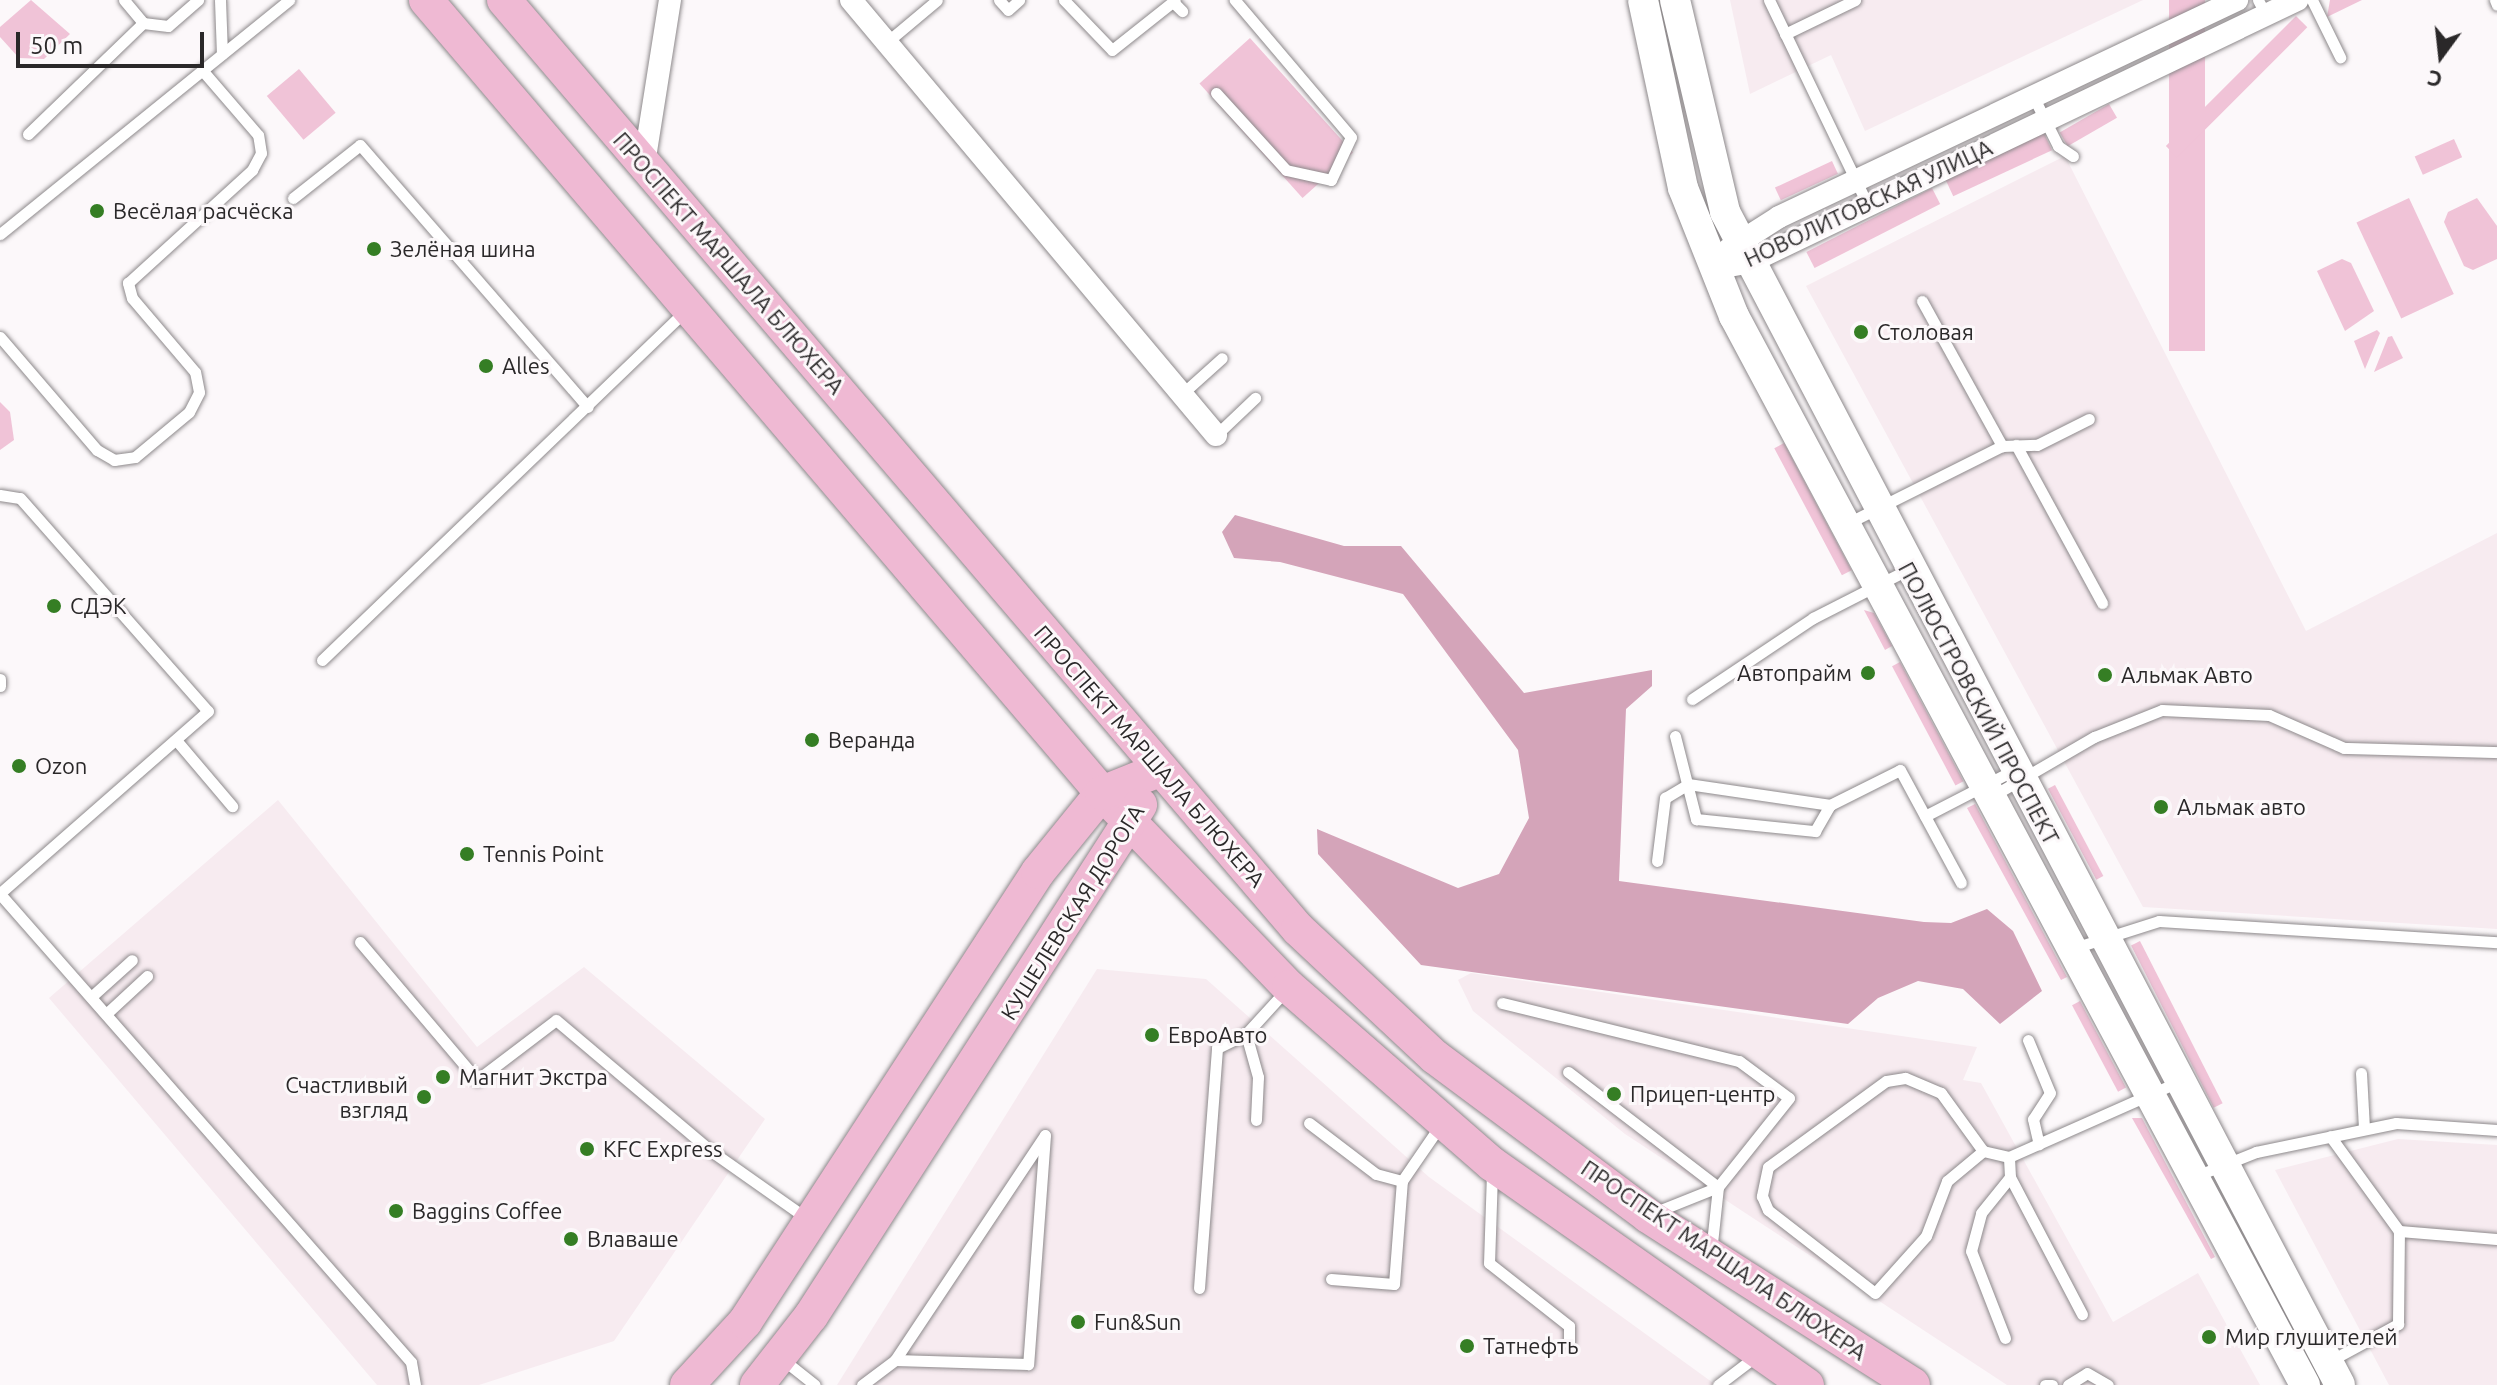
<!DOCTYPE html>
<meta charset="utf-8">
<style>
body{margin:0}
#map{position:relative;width:2497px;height:1385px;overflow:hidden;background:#fcf8fa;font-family:Ubuntu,sans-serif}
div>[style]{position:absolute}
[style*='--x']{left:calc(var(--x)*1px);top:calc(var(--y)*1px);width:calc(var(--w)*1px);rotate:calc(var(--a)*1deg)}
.built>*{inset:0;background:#f7ebf0}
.green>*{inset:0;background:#f0c3d7;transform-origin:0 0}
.forest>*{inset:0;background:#d4a4b9}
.roads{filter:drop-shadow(0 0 2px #8d898b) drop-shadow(0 0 2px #8d898b)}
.lane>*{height:11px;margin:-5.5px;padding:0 5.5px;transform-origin:5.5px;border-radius:5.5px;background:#fff}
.street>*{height:22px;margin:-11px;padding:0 11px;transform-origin:11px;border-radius:11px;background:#fff}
.secondary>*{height:30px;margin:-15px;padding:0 15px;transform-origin:15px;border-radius:15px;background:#fff}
.primary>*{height:34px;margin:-17px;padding:0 17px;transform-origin:17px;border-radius:17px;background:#efb9d3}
.dots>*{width:22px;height:22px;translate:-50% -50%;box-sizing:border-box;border:4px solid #fcf8fa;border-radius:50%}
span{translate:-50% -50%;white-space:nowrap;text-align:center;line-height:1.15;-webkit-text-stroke:6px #fcf8fa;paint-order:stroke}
.street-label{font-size:22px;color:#2a2829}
.poi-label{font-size:22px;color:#2a2829}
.left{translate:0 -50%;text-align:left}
.right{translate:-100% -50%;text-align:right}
.north{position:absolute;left:2401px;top:16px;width:80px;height:80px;-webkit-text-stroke:6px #fcf8fa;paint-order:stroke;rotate:195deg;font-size:22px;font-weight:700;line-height:32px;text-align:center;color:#2a2829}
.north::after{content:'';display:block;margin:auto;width:28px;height:36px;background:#2a2829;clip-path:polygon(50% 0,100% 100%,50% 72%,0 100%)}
.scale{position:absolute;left:16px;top:32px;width:188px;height:36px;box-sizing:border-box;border:4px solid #2a2829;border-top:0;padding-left:10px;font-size:24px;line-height:28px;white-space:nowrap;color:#2a2829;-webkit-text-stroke:6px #fcf8fa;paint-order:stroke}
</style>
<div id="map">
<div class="built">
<div style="clip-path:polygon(1730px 0,2143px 0,1865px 131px,1831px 55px,1750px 94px)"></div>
<div style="clip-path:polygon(2065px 156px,2306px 631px,2497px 533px,2497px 929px,2143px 907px,1806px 286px)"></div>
<div style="clip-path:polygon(278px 800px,477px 1047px,584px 967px,765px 1119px,614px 1341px,479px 1385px,377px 1385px,49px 998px)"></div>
<div style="clip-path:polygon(1097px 969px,1206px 979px,1429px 1177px,1716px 1385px,837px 1385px)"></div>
<div style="clip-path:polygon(1471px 973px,1977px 1047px,1963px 1080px,1981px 1083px,2113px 1322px,2198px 1273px,2260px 1385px,2007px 1385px,1625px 1134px,1473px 1011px,1458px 980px)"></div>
<div style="clip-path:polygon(2398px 1139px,2497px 1145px,2497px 1385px,2389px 1385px,2275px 1170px)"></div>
</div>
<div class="green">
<div style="clip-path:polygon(31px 0,70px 34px,44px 59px,19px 58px,0 37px,0 27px)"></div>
<div style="left:2169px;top:0;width:36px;height:351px"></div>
<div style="clip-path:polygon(2330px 0,2362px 0,2327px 17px)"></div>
<div style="left:2296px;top:16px;width:16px;height:184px;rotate:45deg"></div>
<div style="left:1250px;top:38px;width:154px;height:68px;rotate:48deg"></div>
<div style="left:299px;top:69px;width:57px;height:42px;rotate:50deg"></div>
<div style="left:2109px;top:104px;width:16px;height:57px;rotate:60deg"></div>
<div style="left:2044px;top:133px;width:19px;height:109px;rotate:65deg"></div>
<div style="left:2454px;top:139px;width:20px;height:43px;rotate:66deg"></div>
<div style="left:1832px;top:161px;width:14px;height:63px;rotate:65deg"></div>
<div style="left:1932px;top:188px;width:18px;height:141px;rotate:63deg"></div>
<div style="left:2409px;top:198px;width:106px;height:58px;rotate:65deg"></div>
<div style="clip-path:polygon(2477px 198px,2497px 226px,2497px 259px,2473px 270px,2464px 266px,2444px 222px,2448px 212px)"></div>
<div style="clip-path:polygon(2342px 259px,2351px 263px,2374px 311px,2345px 331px,2317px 271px)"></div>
<div style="clip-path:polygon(2377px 330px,2380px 333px,2365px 369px,2354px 341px)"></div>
<div style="clip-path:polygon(2392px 336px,2403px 358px,2374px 372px,2388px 337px)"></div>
<div style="clip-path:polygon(0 402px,10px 412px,14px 440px,0 450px)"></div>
<div style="left:1784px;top:443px;width:144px;height:11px;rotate:62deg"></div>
<div style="clip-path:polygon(1864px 610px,1874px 613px,1892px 646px,1885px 650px)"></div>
<div style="left:1900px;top:662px;width:135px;height:9px;rotate:62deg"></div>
<div style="left:2055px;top:785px;width:103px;height:8px;rotate:62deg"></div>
<div style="clip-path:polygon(1975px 804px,2067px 977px,2061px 980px,1967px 808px)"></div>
<div style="left:2140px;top:941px;width:182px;height:10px;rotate:63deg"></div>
<div style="left:2080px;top:1001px;width:98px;height:9px;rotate:62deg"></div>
<div style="clip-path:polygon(2132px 1118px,2142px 1118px,2215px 1257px,2211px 1259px)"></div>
</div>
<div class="forest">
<div style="clip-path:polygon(1235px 515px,1344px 546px,1401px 546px,1524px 693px,1652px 670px,1652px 686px,1626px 709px,1619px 881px,1924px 922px,1951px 923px,1987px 909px,2013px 931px,2042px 991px,2000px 1024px,1963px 989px,1918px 981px,1878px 998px,1848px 1024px,1421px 965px,1318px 854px,1317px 829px,1458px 888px,1499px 874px,1529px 818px,1518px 750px,1403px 594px,1280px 562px,1234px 558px,1222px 532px)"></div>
</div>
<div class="roads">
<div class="lane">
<div style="--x:124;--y:0;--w:30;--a:50"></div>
<div style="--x:143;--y:23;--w:25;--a:7"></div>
<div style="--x:168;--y:26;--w:40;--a:-41"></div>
<div style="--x:220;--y:0;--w:54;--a:87.9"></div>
<div style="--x:999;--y:0;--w:13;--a:48"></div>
<div style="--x:1008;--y:10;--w:15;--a:-42"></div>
<div style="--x:1064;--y:0;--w:69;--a:46.2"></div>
<div style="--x:1112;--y:50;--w:80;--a:-38.4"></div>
<div style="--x:1769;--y:0;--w:226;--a:64.3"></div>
<div style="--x:2258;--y:0;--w:17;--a:62"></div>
<div style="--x:2312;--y:0;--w:64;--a:63.8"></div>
<div style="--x:2495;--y:0;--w:5;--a:68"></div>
<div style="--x:1173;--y:2;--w:13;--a:45"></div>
<div style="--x:1785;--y:34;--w:78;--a:-25.9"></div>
<div style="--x:887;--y:42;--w:65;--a:-40"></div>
<div style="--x:1216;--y:93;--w:104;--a:47.7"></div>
<div style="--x:1286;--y:170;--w:46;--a:12.5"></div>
<div style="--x:1331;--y:180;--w:47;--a:-65.1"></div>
<div style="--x:1351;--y:137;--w:180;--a:-130.3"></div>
<div style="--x:2033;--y:96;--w:56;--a:63.4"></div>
<div style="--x:2058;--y:146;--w:18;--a:34"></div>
<div style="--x:28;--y:134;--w:160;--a:-44"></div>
<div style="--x:293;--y:198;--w:85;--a:-38.3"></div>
<div style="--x:360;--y:145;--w:347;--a:49"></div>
<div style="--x:0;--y:234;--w:372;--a:-39"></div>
<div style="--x:1922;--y:301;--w:166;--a:61.1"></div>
<div style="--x:0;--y:337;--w:149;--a:49.4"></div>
<div style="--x:97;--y:450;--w:20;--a:30"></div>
<div style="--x:114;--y:460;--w:21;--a:-8"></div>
<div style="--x:135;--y:457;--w:70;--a:-39.8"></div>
<div style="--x:189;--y:412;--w:22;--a:-63"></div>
<div style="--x:199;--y:392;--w:20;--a:-101"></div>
<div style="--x:195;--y:372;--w:97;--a:-130.4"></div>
<div style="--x:132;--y:298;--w:16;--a:-105"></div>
<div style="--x:128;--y:283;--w:168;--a:-42.3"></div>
<div style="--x:252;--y:170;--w:19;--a:-62"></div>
<div style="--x:261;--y:153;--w:18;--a:-99"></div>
<div style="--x:258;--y:135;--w:86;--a:-130.7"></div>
<div style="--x:1183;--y:393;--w:52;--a:-41.9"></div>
<div style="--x:1216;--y:435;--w:54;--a:-43.5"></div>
<div style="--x:2016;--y:445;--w:180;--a:61.4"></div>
<div style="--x:0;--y:495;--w:20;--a:9"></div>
<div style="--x:20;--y:498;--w:284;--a:48.6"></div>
<div style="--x:208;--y:711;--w:276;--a:138.8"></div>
<div style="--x:1848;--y:523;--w:172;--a:-26.6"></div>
<div style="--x:2002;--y:446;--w:35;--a:-2"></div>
<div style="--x:2037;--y:445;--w:58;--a:-26.6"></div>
<div style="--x:322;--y:660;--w:504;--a:-43.87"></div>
<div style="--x:0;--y:679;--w:7;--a:90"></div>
<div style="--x:1692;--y:699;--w:146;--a:-33.8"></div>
<div style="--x:1813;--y:618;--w:108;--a:-27"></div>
<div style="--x:1675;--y:736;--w:86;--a:75.8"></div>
<div style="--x:1696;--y:819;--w:120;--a:5.8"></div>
<div style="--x:1815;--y:831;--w:30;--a:-60"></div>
<div style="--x:176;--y:740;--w:87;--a:49.7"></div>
<div style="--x:1994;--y:795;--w:116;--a:-30.1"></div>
<div style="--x:2094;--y:737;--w:73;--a:-21.7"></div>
<div style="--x:2162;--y:710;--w:107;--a:2.7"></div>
<div style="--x:2269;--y:715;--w:82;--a:23.7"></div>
<div style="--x:2344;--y:748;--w:153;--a:1.5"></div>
<div style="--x:1925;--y:816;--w:100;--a:-27.3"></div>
<div style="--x:1657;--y:861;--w:64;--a:-82.8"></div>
<div style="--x:1665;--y:798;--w:27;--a:-31"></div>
<div style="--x:1688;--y:784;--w:144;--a:8.4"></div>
<div style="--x:1830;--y:805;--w:78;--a:-26.6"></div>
<div style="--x:1900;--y:770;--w:128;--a:61.6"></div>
<div style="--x:0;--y:894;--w:623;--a:48.71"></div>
<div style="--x:411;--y:1362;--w:23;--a:80"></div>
<div style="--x:360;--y:942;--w:181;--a:49.7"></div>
<div style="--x:477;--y:1080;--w:99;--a:-37.2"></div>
<div style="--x:556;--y:1020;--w:203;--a:40.2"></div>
<div style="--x:711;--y:1151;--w:120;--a:35.1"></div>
<div style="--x:2074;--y:948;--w:89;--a:-17.6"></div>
<div style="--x:2159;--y:921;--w:339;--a:3.6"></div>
<div style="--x:91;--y:997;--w:55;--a:-42.1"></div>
<div style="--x:1502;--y:1003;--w:244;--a:13.8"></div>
<div style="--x:1739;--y:1061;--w:62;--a:36.5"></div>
<div style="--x:1789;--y:1098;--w:114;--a:128.6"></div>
<div style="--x:1718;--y:1187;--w:189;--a:-142.5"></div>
<div style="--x:106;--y:1014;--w:56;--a:-42.8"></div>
<div style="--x:1246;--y:1034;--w:45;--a:74.4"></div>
<div style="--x:1258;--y:1077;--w:43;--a:92.7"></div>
<div style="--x:2028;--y:1040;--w:57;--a:67.5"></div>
<div style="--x:2050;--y:1093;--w:31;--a:123"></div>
<div style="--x:2033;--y:1119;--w:26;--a:77"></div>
<div style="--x:2361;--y:1073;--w:56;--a:86.9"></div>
<div style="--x:1309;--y:1123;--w:84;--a:37.3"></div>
<div style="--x:1376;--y:1174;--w:27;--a:15"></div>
<div style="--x:1983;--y:1151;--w:72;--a:-125.9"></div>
<div style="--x:1941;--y:1093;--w:39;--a:-157"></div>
<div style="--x:1905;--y:1078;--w:19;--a:171"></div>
<div style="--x:1886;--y:1081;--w:146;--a:143.9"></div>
<div style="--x:1768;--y:1167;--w:30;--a:102"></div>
<div style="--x:1762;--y:1196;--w:15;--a:67"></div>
<div style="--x:1768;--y:1210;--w:135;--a:37.8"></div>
<div style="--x:1875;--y:1293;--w:76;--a:-48.2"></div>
<div style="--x:1926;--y:1236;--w:59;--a:-69.1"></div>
<div style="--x:1947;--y:1181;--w:47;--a:-39.8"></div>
<div style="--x:1983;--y:1151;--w:27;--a:13"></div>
<div style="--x:2009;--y:1157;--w:185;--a:-23.9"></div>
<div style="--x:1492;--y:1173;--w:90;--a:91.9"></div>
<div style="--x:1489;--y:1263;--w:102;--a:38.2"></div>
<div style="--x:1569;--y:1326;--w:17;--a:90"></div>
<div style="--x:2196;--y:1176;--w:65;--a:-21.8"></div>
<div style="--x:2256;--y:1152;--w:143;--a:-11.7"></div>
<div style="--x:2396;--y:1123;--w:101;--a:4"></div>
<div style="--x:2010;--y:1177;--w:155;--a:62.3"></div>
<div style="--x:1653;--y:1213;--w:70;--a:-21.8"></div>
<div style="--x:1718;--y:1187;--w:65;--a:96.1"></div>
<div style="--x:2399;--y:1231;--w:98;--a:4.7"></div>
<div style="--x:1331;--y:1279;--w:63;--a:4.5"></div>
<div style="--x:1394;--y:1284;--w:103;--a:-85.6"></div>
<div style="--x:1402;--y:1181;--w:69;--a:-55.6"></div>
<div style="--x:1199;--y:1288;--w:241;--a:-85.7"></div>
<div style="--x:1217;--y:1048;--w:32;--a:-26"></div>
<div style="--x:1246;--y:1034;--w:59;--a:-47.7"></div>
<div style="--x:2005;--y:1338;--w:93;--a:-111.3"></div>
<div style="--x:1971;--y:1251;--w:39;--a:-75"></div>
<div style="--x:1981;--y:1213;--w:46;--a:-51.1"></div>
<div style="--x:2010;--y:1177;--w:20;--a:-93"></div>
<div style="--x:781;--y:1358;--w:43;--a:38.5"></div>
<div style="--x:2328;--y:1362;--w:80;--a:-28.5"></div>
<div style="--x:2398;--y:1324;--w:93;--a:-89.4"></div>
<div style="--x:2399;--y:1231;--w:117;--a:-126"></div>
<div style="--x:862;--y:1385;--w:41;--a:-37.1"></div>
<div style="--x:895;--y:1360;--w:270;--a:-56.3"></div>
<div style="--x:1045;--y:1135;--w:230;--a:94.2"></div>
<div style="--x:1028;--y:1364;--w:133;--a:-178.3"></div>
<div style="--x:1718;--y:1385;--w:48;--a:-37.3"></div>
<div style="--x:2045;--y:1385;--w:7;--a:0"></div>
<div style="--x:2068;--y:1385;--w:22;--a:-32"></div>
<div style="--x:2087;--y:1373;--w:24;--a:30"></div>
</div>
<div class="street">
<div style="--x:851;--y:0;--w:568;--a:50"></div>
<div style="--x:644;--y:164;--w:166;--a:-81"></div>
<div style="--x:1729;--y:249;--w:59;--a:-32.6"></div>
<div style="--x:1779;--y:217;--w:507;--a:-25.35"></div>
<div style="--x:1712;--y:269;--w:39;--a:-10"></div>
<div style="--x:1750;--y:262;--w:607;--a:-25.59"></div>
</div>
<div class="secondary">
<div style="--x:1643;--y:0;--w:192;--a:78"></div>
<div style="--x:1683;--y:188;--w:138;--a:68.3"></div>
<div style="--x:1734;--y:316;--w:1212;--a:61.89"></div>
<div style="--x:1675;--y:0;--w:218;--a:76.7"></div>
<div style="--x:1725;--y:212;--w:1324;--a:62.33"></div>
</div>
<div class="primary">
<div style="--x:426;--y:0;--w:1042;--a:49.55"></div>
<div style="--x:1102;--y:793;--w:269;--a:46.1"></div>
<div style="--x:1289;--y:987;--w:269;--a:41.1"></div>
<div style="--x:1492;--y:1164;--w:385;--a:35.1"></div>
<div style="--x:504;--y:0;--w:1222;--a:49.48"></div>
<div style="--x:1298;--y:929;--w:187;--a:43.1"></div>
<div style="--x:1435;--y:1057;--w:266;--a:36.7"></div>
<div style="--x:1648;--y:1216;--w:314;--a:32.5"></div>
<div style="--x:687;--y:1385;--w:86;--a:-47.4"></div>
<div style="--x:745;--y:1322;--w:537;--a:-56.93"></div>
<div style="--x:1038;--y:872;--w:102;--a:-51"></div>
<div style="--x:1102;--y:793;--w:61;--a:-22"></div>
<div style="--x:757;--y:1385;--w:88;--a:-52"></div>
<div style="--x:811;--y:1316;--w:608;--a:-57.23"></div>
</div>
</div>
<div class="dots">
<div style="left:97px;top:211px;background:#357e24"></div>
<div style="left:374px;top:249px;background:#357e24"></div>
<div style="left:1861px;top:332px;background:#357e24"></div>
<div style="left:486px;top:366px;background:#357e24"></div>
<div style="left:54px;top:606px;background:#357e24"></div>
<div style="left:1868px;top:673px;background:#357e24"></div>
<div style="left:2105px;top:675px;background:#357e24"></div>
<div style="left:812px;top:740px;background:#357e24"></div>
<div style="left:19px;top:766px;background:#357e24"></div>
<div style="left:2161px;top:807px;background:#357e24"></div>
<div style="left:467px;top:854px;background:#357e24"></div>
<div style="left:1152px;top:1035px;background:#357e24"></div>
<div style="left:443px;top:1077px;background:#357e24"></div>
<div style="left:1614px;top:1094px;background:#357e24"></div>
<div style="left:424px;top:1097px;background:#357e24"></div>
<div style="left:587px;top:1149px;background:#357e24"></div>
<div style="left:396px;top:1211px;background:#357e24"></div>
<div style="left:571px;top:1239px;background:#357e24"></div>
<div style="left:1078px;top:1322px;background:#357e24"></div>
<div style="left:2209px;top:1337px;background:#357e24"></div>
<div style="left:1467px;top:1346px;background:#357e24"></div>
</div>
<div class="street-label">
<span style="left:1868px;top:203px;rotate:-25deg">НОВОЛИТОВСКАЯ УЛИЦА</span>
<span style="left:729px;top:263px;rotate:49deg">ПРОСПЕКТ МАРШАЛА БЛЮХЕРА</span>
<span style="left:1979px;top:703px;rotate:62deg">ПОЛЮСТРОВСКИЙ ПРОСПЕКТ</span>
<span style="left:1150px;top:756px;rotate:49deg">ПРОСПЕКТ МАРШАЛА БЛЮХЕРА</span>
<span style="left:1072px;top:912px;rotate:-58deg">КУШЕЛЕВСКАЯ ДОРОГА</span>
<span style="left:1724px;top:1260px;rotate:34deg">ПРОСПЕКТ МАРШАЛА БЛЮХЕРА</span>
</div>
<div class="poi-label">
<span class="left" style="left:113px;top:211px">Весёлая расчёска</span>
<span class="left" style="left:390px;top:249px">Зелёная шина</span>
<span class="left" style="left:1877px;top:332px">Столовая</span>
<span class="left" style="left:502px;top:366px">Alles</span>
<span class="left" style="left:70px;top:606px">СДЭК</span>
<span class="right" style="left:1852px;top:673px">Автопрайм</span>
<span class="left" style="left:2121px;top:675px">Альмак Авто</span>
<span class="left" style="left:828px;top:740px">Веранда</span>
<span class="left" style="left:35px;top:766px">Ozon</span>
<span class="left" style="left:2177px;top:807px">Альмак авто</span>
<span class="left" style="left:483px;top:854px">Tennis Point</span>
<span class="left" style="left:1168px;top:1035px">ЕвроАвто</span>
<span class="left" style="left:459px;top:1077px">Магнит Экстра</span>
<span class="right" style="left:408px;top:1097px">Счастливый<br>взгляд</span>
<span class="left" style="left:1630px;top:1094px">Прицеп-центр</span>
<span class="left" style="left:603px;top:1149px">KFC Express</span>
<span class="left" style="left:412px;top:1211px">Baggins Coffee</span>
<span class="left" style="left:587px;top:1239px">Влаваше</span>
<span class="left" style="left:1094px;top:1322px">Fun&amp;Sun</span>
<span class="left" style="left:2225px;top:1337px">Мир глушителей</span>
<span class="left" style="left:1483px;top:1346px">Татнефть</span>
</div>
<div class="north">С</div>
<div class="scale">50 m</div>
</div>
